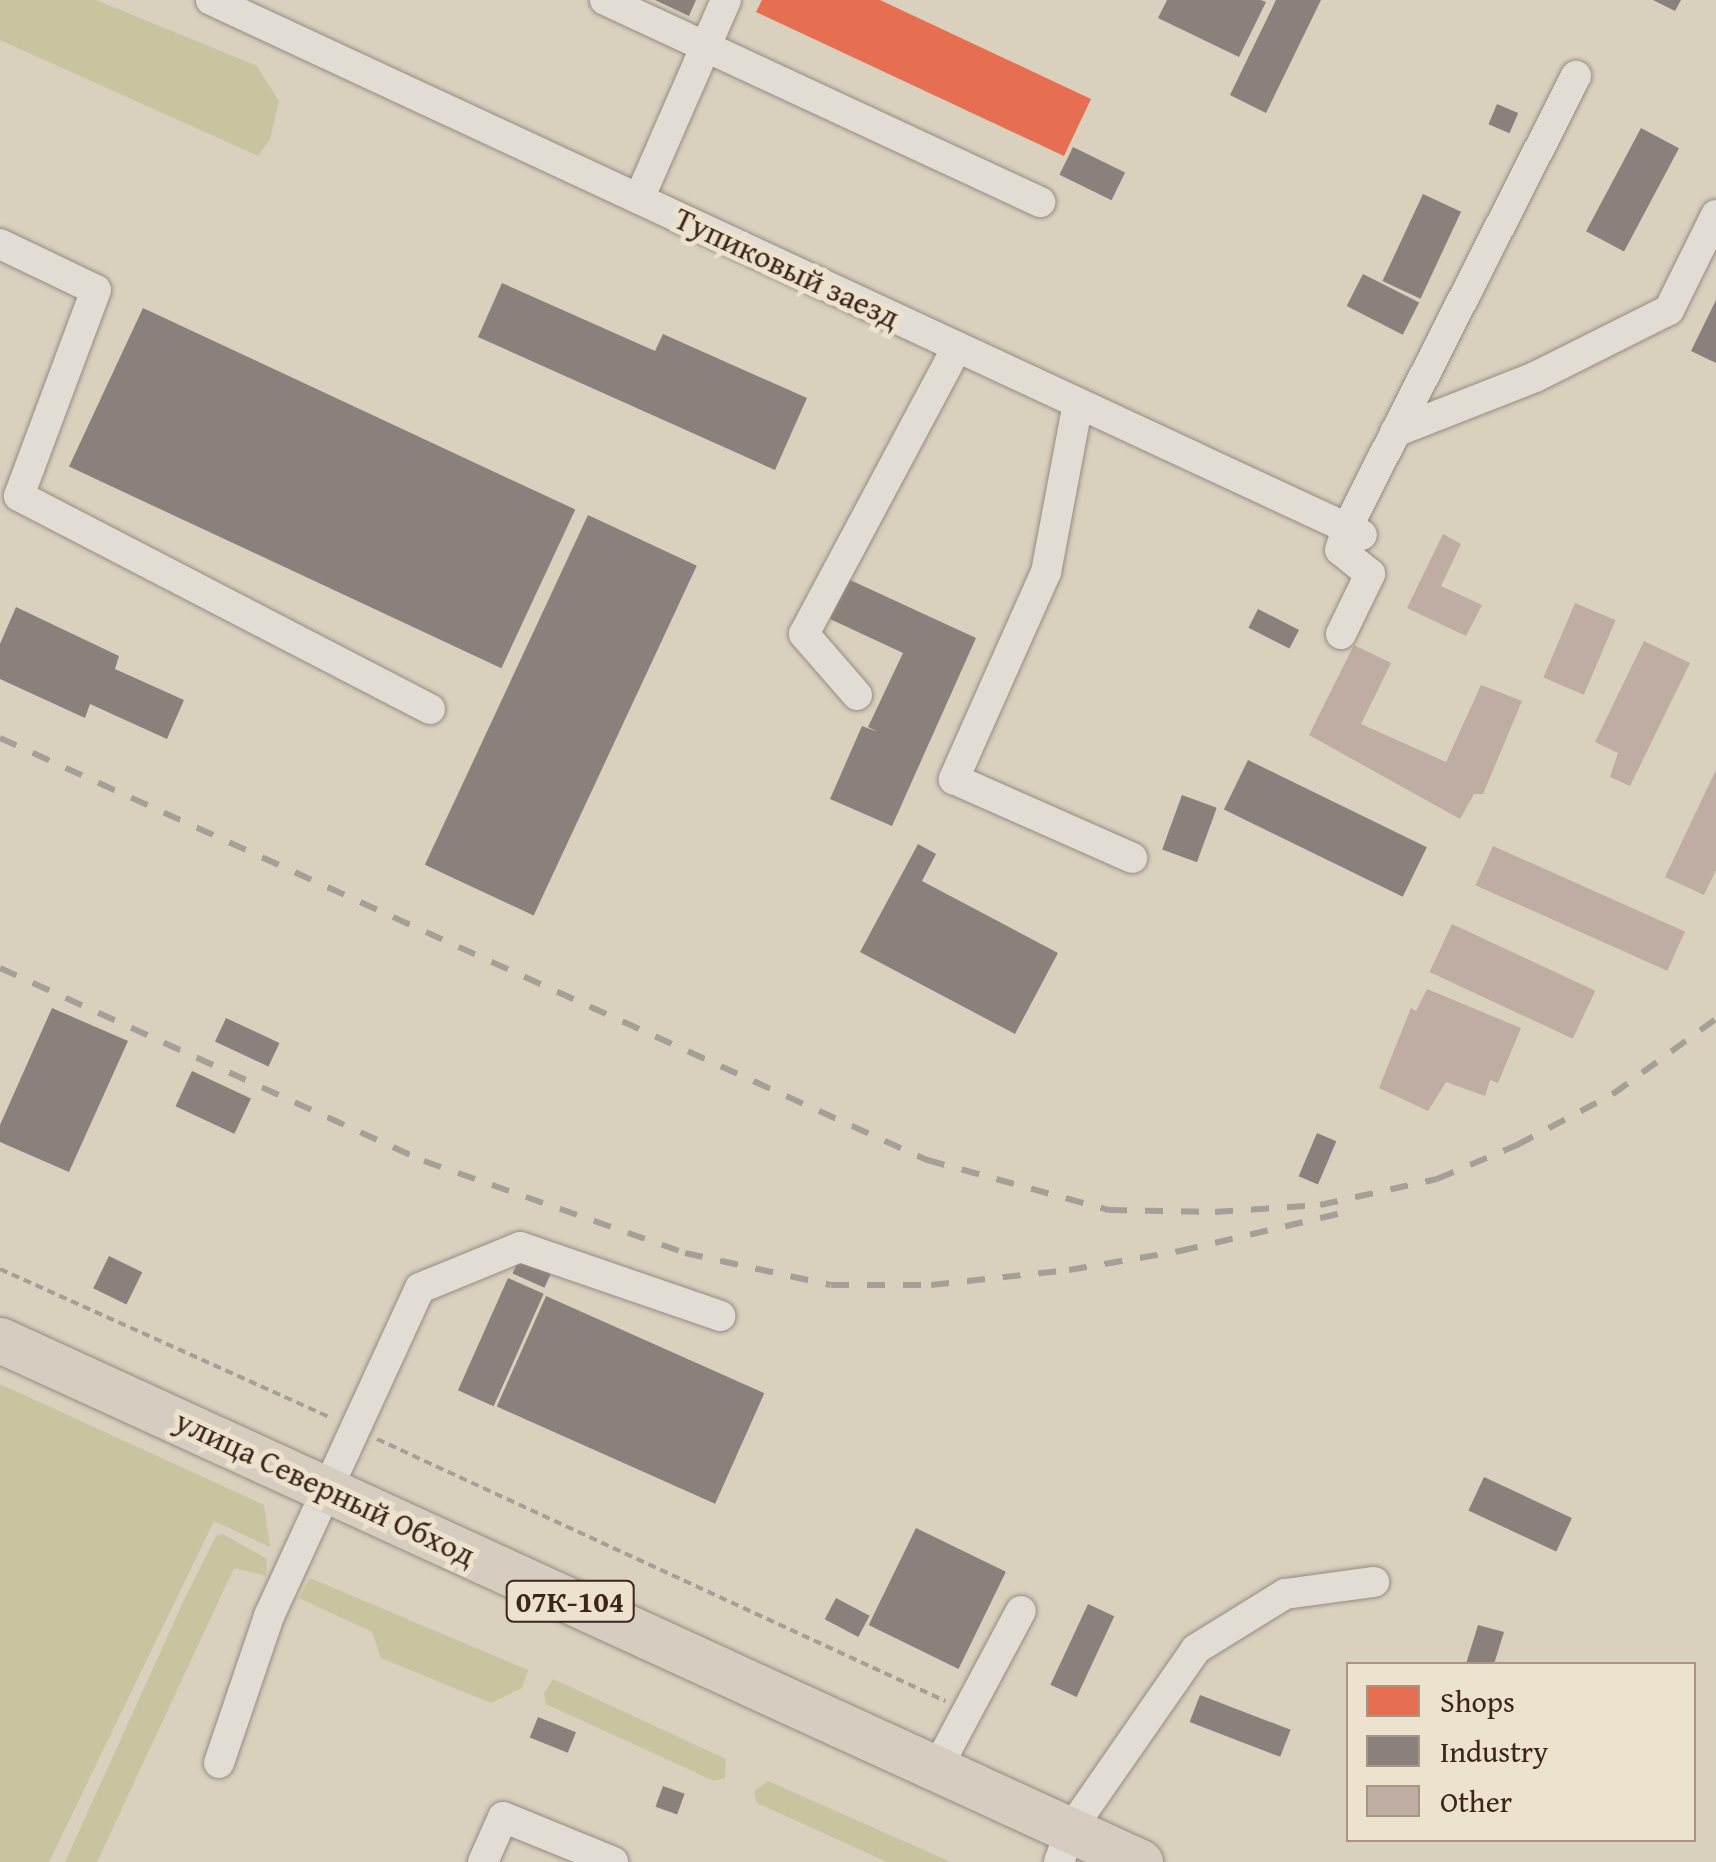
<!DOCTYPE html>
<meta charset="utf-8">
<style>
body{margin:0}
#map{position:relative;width:1716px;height:1862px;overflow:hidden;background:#d9d0be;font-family:"Gentium Book Plus",serif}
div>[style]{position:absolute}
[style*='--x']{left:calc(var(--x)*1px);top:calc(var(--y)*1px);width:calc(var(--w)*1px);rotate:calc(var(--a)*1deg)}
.green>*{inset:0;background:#c9c4a0}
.shops>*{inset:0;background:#e76f51}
.industry>*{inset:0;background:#8a817c;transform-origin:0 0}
.building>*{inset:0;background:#bfaca2;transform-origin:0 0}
.path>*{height:4px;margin-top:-2px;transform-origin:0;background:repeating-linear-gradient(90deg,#a59f98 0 8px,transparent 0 13px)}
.roads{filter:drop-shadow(0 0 2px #948b80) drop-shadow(0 0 2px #948b80)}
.minor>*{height:30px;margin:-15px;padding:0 15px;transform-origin:15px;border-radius:15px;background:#e2ddd4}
.highway>*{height:45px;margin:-22.5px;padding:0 22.5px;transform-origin:22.5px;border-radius:22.5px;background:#d6cdc0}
.rail>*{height:6px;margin-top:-3px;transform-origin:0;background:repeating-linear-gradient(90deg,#a59f98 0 18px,transparent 0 36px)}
span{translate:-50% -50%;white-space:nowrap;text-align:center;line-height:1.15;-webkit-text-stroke:10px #ede2ce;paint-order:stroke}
.shield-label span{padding:2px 8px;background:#ede2ce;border:2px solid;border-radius:8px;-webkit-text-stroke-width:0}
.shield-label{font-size:30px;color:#3e251b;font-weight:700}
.street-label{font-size:32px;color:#3e251b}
.legend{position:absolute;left:1346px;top:1662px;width:350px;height:180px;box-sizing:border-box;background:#ede2ce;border:2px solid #a79686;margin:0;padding:12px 18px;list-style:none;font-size:30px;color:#3e251b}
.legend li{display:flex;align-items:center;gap:20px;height:50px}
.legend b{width:50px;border:2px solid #a79686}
</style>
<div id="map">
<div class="green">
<div style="clip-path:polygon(0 0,96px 0,257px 66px,279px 101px,270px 139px,258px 156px,0 40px)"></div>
<div style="clip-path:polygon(0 1384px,264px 1505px,270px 1547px,214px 1521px,49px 1862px,0 1862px)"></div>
<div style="clip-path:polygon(223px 1534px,267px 1559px,266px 1576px,234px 1568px,97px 1862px,65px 1862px,184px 1600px,216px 1536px)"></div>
<div style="clip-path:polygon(310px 1578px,528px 1670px,522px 1688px,491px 1703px,381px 1658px,372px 1632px,299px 1598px)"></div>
<div style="clip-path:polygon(553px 1679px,726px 1759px,725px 1778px,714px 1781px,546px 1704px,544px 1693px)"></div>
<div style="clip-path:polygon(768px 1781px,951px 1862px,887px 1862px,757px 1803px,754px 1791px)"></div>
</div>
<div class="shops">
<div style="clip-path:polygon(762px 0,880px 0,1091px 99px,1064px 156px,756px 12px)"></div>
</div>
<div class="industry">
<div style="clip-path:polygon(655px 0,696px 0,689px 16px)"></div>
<div style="clip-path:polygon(1167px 0,1261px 0,1266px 2px,1239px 57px,1158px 18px)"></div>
<div style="clip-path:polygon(1276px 0,1321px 0,1266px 113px,1230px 95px)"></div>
<div style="clip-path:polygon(1653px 0,1681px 0,1675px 11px)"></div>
<div style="left:1497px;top:104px;width:23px;height:22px;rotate:23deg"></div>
<div style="left:1641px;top:128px;width:43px;height:117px;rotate:28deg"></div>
<div style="left:1073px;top:147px;width:58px;height:31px;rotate:26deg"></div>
<div style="left:1423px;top:194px;width:42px;height:96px;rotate:25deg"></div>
<div style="left:1363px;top:274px;width:63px;height:36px;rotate:27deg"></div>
<div style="clip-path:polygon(502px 283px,655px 351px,663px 334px,807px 398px,775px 470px,478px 337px)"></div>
<div style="clip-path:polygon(1716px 300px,1716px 363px,1691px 351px)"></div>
<div style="left:143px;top:308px;width:477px;height:175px;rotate:25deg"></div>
<div style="left:588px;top:515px;width:120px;height:386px;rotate:25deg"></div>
<div style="clip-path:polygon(848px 579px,976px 638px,892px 826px,830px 799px,862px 726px,878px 732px,868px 727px,903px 653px,830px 619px)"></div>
<div style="clip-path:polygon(16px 607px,119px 656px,115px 669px,184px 700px,167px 739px,90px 704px,85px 718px,0 679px,0 644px)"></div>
<div style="left:1258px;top:609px;width:46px;height:21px;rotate:27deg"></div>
<div style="left:1248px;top:760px;width:199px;height:55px;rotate:26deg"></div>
<div style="left:1182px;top:795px;width:37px;height:58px;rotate:20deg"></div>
<div style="clip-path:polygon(918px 844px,936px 854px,922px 881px,1058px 953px,1015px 1034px,860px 952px)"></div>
<div style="clip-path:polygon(52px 1008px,128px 1041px,69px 1172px,0 1142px,0 1125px)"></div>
<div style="left:226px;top:1018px;width:59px;height:26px;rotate:25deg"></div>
<div style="left:192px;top:1071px;width:65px;height:39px;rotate:25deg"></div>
<div style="left:1317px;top:1133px;width:21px;height:47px;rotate:23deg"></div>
<div style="left:109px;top:1256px;width:37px;height:36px;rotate:26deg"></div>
<div style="left:519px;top:1259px;width:35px;height:16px;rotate:24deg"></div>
<div style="left:508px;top:1278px;width:39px;height:123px;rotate:24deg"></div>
<div style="left:546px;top:1296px;width:239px;height:121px;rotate:24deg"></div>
<div style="left:1484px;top:1477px;width:97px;height:37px;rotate:25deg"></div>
<div style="left:916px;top:1528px;width:100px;height:108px;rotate:26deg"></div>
<div style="left:836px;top:1598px;width:38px;height:24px;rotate:28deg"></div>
<div style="left:1088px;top:1604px;width:29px;height:89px;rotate:25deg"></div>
<div style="clip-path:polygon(1478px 1625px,1504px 1632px,1494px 1664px,1466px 1664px)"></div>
<div style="left:1200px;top:1695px;width:97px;height:29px;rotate:21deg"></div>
<div style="left:538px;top:1717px;width:41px;height:22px;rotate:22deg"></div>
<div style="left:663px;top:1786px;width:23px;height:22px;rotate:20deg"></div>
</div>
<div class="building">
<div style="clip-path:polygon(1443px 534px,1461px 544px,1441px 586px,1482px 605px,1466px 636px,1407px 608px)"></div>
<div style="left:1575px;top:603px;width:44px;height:81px;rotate:23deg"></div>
<div style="clip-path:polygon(1644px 641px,1690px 663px,1630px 786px,1610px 777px,1618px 753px,1595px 742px)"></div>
<div style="clip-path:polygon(1354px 645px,1391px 663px,1361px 724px,1446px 762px,1481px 685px,1522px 701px,1483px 794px,1474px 794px,1460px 819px,1309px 735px)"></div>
<div style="clip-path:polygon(1716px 770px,1716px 870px,1704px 895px,1665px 877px)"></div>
<div style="left:1493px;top:846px;width:210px;height:43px;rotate:24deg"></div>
<div style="left:1452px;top:924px;width:158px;height:53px;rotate:25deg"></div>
<div style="clip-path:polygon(1427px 989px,1521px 1028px,1498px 1083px,1490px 1080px,1485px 1096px,1446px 1082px,1428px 1111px,1379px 1088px,1411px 1008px,1416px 1011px)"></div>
</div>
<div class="path">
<div style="--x:0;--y:1269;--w:364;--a:24.2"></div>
<div style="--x:377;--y:1439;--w:626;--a:24.76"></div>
</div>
<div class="roads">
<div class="minor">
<div style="--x:211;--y:0;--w:1269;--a:24.93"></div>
<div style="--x:605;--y:0;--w:480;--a:24.9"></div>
<div style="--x:639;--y:199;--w:217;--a:-66.4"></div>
<div style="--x:0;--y:244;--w:106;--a:25.6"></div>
<div style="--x:96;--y:290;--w:220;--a:110.5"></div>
<div style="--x:19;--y:496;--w:463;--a:27.4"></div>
<div style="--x:1078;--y:403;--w:172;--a:100.7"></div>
<div style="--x:1046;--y:572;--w:227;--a:114"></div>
<div style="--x:954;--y:779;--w:195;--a:23.9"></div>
<div style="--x:1395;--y:432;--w:150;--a:-21.4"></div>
<div style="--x:1535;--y:377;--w:150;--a:-26.6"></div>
<div style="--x:1669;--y:310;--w:106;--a:-63.7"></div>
<div style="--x:1341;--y:634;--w:67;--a:-64.2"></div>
<div style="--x:1370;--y:574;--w:38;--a:-141"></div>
<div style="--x:1340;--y:550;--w:23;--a:-72"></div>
<div style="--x:1347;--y:528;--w:507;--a:-63.13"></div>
<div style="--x:857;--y:695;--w:81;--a:-131"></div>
<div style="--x:804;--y:634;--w:325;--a:-61.9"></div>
<div style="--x:219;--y:1763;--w:155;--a:-71.2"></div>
<div style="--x:269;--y:1616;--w:361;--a:-65.3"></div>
<div style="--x:420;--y:1288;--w:108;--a:-22.3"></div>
<div style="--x:520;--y:1247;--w:212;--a:19"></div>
<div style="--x:937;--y:1768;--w:178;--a:-61.9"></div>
<div style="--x:483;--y:1862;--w:49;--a:-66"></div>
<div style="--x:503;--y:1817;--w:119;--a:22.2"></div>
<div style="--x:1059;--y:1862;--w:35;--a:-70"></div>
<div style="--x:1071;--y:1829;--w:219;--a:-55.2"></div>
<div style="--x:1196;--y:1649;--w:105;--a:-31.7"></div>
<div style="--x:1285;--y:1594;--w:90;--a:-7.7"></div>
</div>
<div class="highway">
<div style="--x:0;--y:1340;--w:1254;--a:24.6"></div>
</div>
</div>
<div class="rail">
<div style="--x:0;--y:738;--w:1019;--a:24.48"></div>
<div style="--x:927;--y:1160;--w:189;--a:15.4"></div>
<div style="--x:1109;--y:1210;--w:106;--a:1.1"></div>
<div style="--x:1215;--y:1212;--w:105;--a:-3.8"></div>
<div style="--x:1320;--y:1205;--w:120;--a:-12.5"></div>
<div style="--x:1437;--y:1179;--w:87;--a:-23"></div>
<div style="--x:1517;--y:1145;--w:109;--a:-28"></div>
<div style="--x:1613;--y:1094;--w:127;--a:-36.1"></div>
<div style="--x:0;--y:968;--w:466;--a:24.5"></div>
<div style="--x:424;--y:1161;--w:277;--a:19.4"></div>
<div style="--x:685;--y:1253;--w:149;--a:12.4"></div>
<div style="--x:831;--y:1285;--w:100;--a:0"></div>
<div style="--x:931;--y:1285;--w:139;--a:-6.2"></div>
<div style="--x:1069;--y:1270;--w:113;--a:-9.7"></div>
<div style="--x:1180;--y:1251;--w:162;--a:-13.2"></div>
</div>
<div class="shield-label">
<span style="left:570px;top:1601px">07К-104</span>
</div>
<div class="street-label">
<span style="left:787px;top:268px;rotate:25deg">Тупиковый заезд</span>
<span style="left:325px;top:1488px;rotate:25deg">улица Северный Обход</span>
</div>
<ul class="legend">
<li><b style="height:28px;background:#e76f51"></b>Shops</li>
<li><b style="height:28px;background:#8a817c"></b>Industry</li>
<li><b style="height:28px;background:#bfaca2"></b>Other</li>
</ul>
</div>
